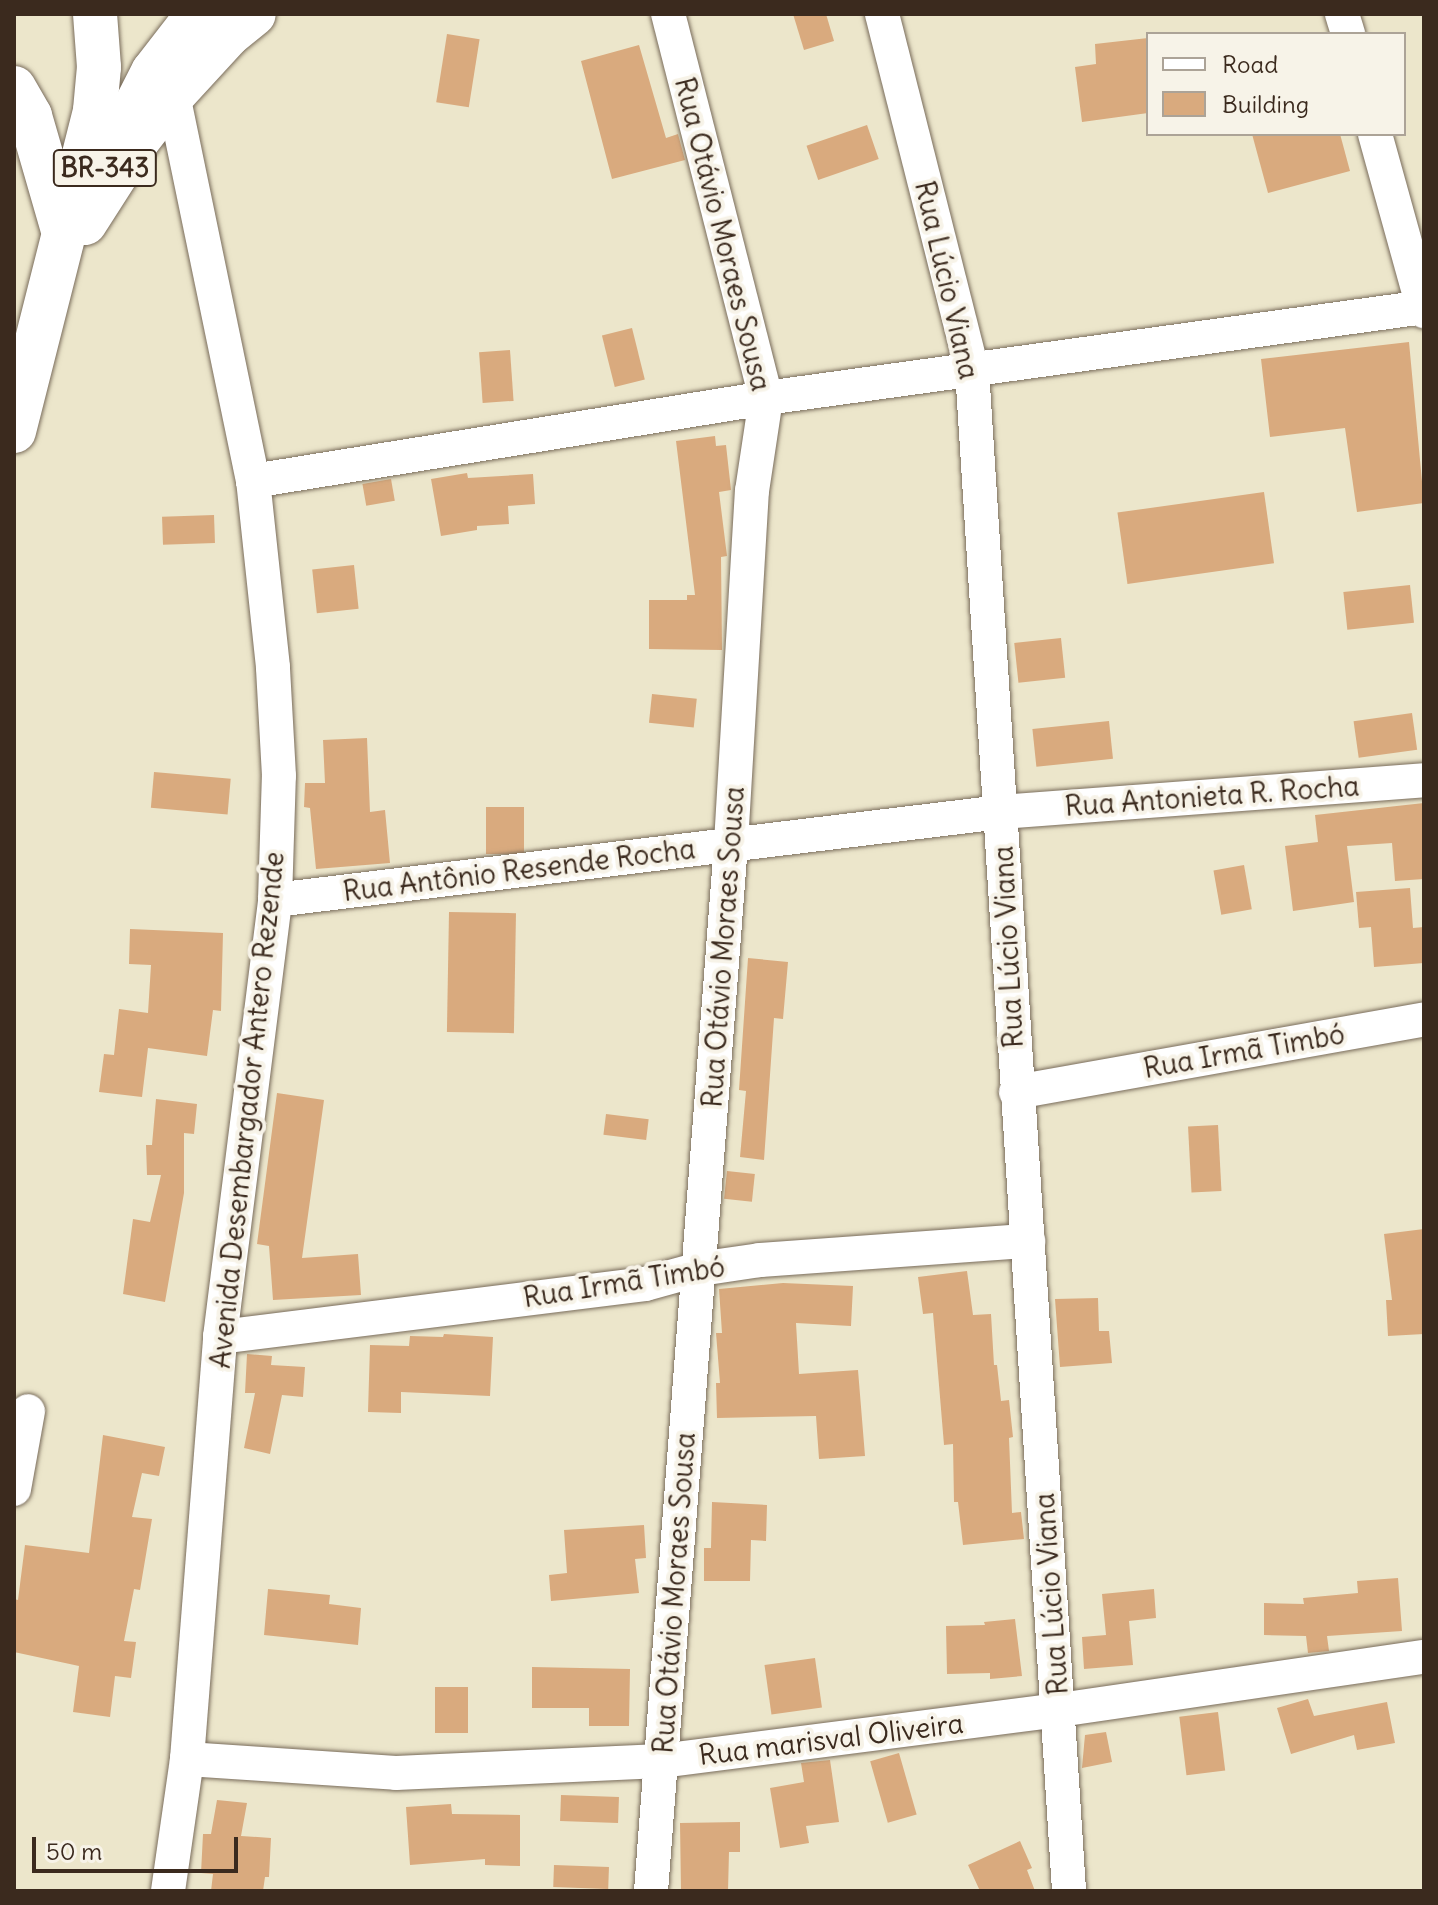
<!DOCTYPE html>
<meta charset="utf-8">
<style>
body{margin:0}
#map{position:relative;width:1438px;height:1905px;overflow:hidden;background:#ece6cb;font-family:Delius,sans-serif}
div>[style]{position:absolute}
[style*='--x']{left:calc(var(--x)*1px);top:calc(var(--y)*1px);width:calc(var(--w)*1px);rotate:calc(var(--a)*1deg)}
.building>*{inset:0;background:#d9aa7e;transform-origin:0 0}
.roads{filter:drop-shadow(0 0 2px #796c5b) drop-shadow(0 0 2px #796c5b)}
.minor>*{height:34px;margin:-17px;padding:0 17px;transform-origin:17px;border-radius:17px;background:#fff}
.primary>*{height:44px;margin:-22px;padding:0 22px;transform-origin:22px;border-radius:22px;background:#fff}
.trunk>*{height:44px;margin:-22px;padding:0 22px;transform-origin:22px;border-radius:22px;background:#fff}
span{translate:-50% -50%;white-space:nowrap;text-align:center;line-height:1.15;-webkit-text-stroke:8px #f7f3e8;paint-order:stroke}
.shield-label span{padding:2px 6px;background:#f7f3e8;border:2px solid;border-radius:6px;-webkit-text-stroke-width:0}
.shield-label{font-size:26px;color:#3b2a1e;font-weight:700}
.street-label{font-size:28px;color:#3b2a1e}
.frame{position:absolute;inset:0;border:16px solid #3b2a1e;pointer-events:none}
.legend{position:absolute;left:1146px;top:32px;width:260px;height:104px;box-sizing:border-box;background:#f7f3e8;border:2px solid #aca397;margin:0;padding:10px 14px;list-style:none;font-size:24px;color:#3b2a1e}
.legend li{display:flex;align-items:center;gap:16px;height:40px}
.legend b{width:40px;border:2px solid #aca397}
.scale{position:absolute;left:32px;top:1837px;width:206px;height:36px;box-sizing:border-box;border:4px solid #3b2a1e;border-top:0;padding-left:10px;font-size:24px;line-height:28px;white-space:nowrap;color:#3b2a1e;-webkit-text-stroke:6px #f7f3e8;paint-order:stroke}
</style>
<div id="map">
<div class="building">
<div style="clip-path:polygon(793px 14px,826px 14px,834px 41px,804px 50px)"></div>
<div style="left:447px;top:34px;width:33px;height:69px;rotate:9deg"></div>
<div style="clip-path:polygon(1148px 38px,1148px 113px,1082px 122px,1075px 67px,1096px 64px,1095px 44px)"></div>
<div style="clip-path:polygon(639px 45px,666px 138px,678px 134px,685px 160px,612px 179px,581px 61px)"></div>
<div style="left:867px;top:125px;width:36px;height:64px;rotate:71deg"></div>
<div style="clip-path:polygon(1252px 134px,1340px 134px,1350px 171px,1268px 193px)"></div>
<div style="left:632px;top:328px;width:53px;height:31px;rotate:76deg"></div>
<div style="clip-path:polygon(1409px 342px,1424px 503px,1357px 512px,1345px 428px,1270px 437px,1261px 359px)"></div>
<div style="left:510px;top:350px;width:51px;height:31px;rotate:86deg"></div>
<div style="clip-path:polygon(715px 436px,716px 446px,726px 445px,731px 490px,719px 492px,727px 556px,721px 557px,722px 650px,649px 649px,649px 600px,687px 600px,687px 595px,695px 595px,676px 441px)"></div>
<div style="clip-path:polygon(467px 473px,468px 478px,533px 474px,535px 504px,508px 506px,509px 524px,477px 526px,477px 530px,441px 536px,431px 479px)"></div>
<div style="left:391px;top:479px;width:22px;height:29px;rotate:80deg"></div>
<div style="left:1264px;top:492px;width:72px;height:148px;rotate:82deg"></div>
<div style="left:214px;top:515px;width:28px;height:52px;rotate:88deg"></div>
<div style="left:354px;top:565px;width:44px;height:42px;rotate:84deg"></div>
<div style="left:1410px;top:585px;width:38px;height:67px;rotate:84deg"></div>
<div style="left:1061px;top:638px;width:40px;height:47px;rotate:84deg"></div>
<div style="left:652px;top:694px;width:45px;height:29px;rotate:6deg"></div>
<div style="left:1412px;top:713px;width:37px;height:59px;rotate:82deg"></div>
<div style="left:1109px;top:721px;width:38px;height:77px;rotate:84deg"></div>
<div style="clip-path:polygon(367px 738px,370px 812px,385px 810px,390px 863px,316px 869px,310px 808px,304px 807px,305px 783px,325px 783px,323px 740px)"></div>
<div style="left:154px;top:772px;width:77px;height:36px;rotate:5deg"></div>
<div style="clip-path:polygon(1424px 803px,1424px 879px,1395px 881px,1392px 843px,1347px 846px,1354px 902px,1293px 911px,1285px 846px,1318px 842px,1315px 815px)"></div>
<div style="left:486px;top:807px;width:38px;height:47px"></div>
<div style="left:1244px;top:865px;width:45px;height:31px;rotate:80deg"></div>
<div style="clip-path:polygon(1410px 888px,1413px 928px,1424px 927px,1424px 963px,1374px 967px,1371px 927px,1359px 928px,1356px 892px)"></div>
<div style="left:449px;top:912px;width:67px;height:120px;rotate:1deg"></div>
<div style="clip-path:polygon(130px 929px,223px 933px,221px 1011px,213px 1010px,207px 1056px,148px 1048px,142px 1097px,99px 1092px,104px 1054px,114px 1055px,119px 1009px,148px 1013px,151px 965px,129px 964px)"></div>
<div style="clip-path:polygon(748px 958px,788px 962px,783px 1019px,774px 1018px,764px 1160px,740px 1157px,746px 1091px,739px 1090px)"></div>
<div style="clip-path:polygon(277px 1093px,324px 1100px,302px 1258px,358px 1254px,361px 1295px,273px 1300px,269px 1246px,257px 1244px)"></div>
<div style="clip-path:polygon(156px 1099px,197px 1104px,194px 1134px,184px 1133px,184px 1193px,165px 1302px,123px 1294px,133px 1219px,150px 1222px,161px 1175px,147px 1175px,146px 1145px,152px 1145px)"></div>
<div style="left:606px;top:1114px;width:43px;height:21px;rotate:7deg"></div>
<div style="left:1218px;top:1125px;width:66px;height:30px;rotate:87deg"></div>
<div style="left:727px;top:1171px;width:28px;height:28px;rotate:6deg"></div>
<div style="clip-path:polygon(1424px 1229px,1424px 1334px,1388px 1336px,1386px 1300px,1392px 1300px,1384px 1234px)"></div>
<div style="clip-path:polygon(967px 1271px,973px 1315px,991px 1314px,994px 1365px,997px 1365px,1001px 1401px,1009px 1400px,1013px 1437px,1009px 1438px,1012px 1513px,1021px 1512px,1024px 1539px,963px 1545px,958px 1502px,954px 1502px,953px 1444px,944px 1445px,933px 1313px,923px 1314px,918px 1277px)"></div>
<div style="clip-path:polygon(783px 1283px,853px 1286px,851px 1326px,796px 1323px,799px 1374px,858px 1370px,865px 1456px,819px 1459px,816px 1416px,717px 1418px,716px 1383px,720px 1383px,716px 1333px,722px 1333px,719px 1289px)"></div>
<div style="clip-path:polygon(1098px 1298px,1099px 1331px,1109px 1331px,1112px 1363px,1060px 1367px,1055px 1299px)"></div>
<div style="clip-path:polygon(444px 1334px,493px 1337px,490px 1396px,401px 1392px,401px 1413px,368px 1412px,370px 1345px,409px 1346px,410px 1336px,443px 1337px)"></div>
<div style="clip-path:polygon(247px 1354px,272px 1356px,271px 1365px,305px 1367px,303px 1397px,282px 1395px,270px 1454px,244px 1448px,255px 1393px,245px 1393px)"></div>
<div style="clip-path:polygon(103px 1435px,165px 1447px,159px 1476px,142px 1473px,132px 1517px,152px 1519px,140px 1590px,134px 1589px,124px 1641px,136px 1642px,131px 1678px,115px 1676px,110px 1717px,73px 1712px,79px 1666px,14px 1652px,14px 1599px,18px 1600px,25px 1545px,89px 1553px)"></div>
<div style="clip-path:polygon(712px 1502px,767px 1505px,766px 1541px,751px 1540px,750px 1581px,704px 1581px,704px 1548px,711px 1548px)"></div>
<div style="clip-path:polygon(644px 1525px,646px 1558px,635px 1559px,639px 1593px,551px 1601px,549px 1575px,567px 1573px,564px 1530px)"></div>
<div style="clip-path:polygon(1398px 1578px,1402px 1631px,1327px 1636px,1329px 1651px,1308px 1653px,1306px 1636px,1264px 1635px,1264px 1603px,1304px 1604px,1303px 1598px,1358px 1593px,1357px 1581px)"></div>
<div style="clip-path:polygon(268px 1589px,330px 1595px,329px 1604px,361px 1608px,358px 1645px,264px 1635px)"></div>
<div style="clip-path:polygon(1154px 1589px,1156px 1618px,1129px 1621px,1133px 1665px,1084px 1669px,1082px 1637px,1106px 1635px,1102px 1594px)"></div>
<div style="clip-path:polygon(1015px 1619px,1022px 1676px,990px 1679px,990px 1673px,947px 1674px,946px 1626px,985px 1625px,984px 1622px)"></div>
<div style="left:815px;top:1658px;width:50px;height:51px;rotate:82deg"></div>
<div style="clip-path:polygon(532px 1667px,630px 1669px,629px 1726px,589px 1726px,589px 1708px,532px 1708px)"></div>
<div style="left:435px;top:1687px;width:33px;height:46px"></div>
<div style="clip-path:polygon(1308px 1699px,1314px 1716px,1387px 1702px,1395px 1743px,1357px 1750px,1354px 1735px,1291px 1754px,1277px 1708px)"></div>
<div style="left:1218px;top:1712px;width:59px;height:39px;rotate:83deg"></div>
<div style="clip-path:polygon(1106px 1732px,1112px 1762px,1082px 1768px,1085px 1735px)"></div>
<div style="left:899px;top:1753px;width:64px;height:30px;rotate:74deg"></div>
<div style="clip-path:polygon(830px 1760px,839px 1822px,806px 1826px,809px 1843px,780px 1848px,770px 1788px,804px 1782px,801px 1763px)"></div>
<div style="left:561px;top:1795px;width:58px;height:26px;rotate:2deg"></div>
<div style="clip-path:polygon(217px 1800px,247px 1803px,241px 1836px,271px 1838px,269px 1877px,265px 1877px,263px 1891px,211px 1891px,213px 1874px,201px 1873px,203px 1834px,211px 1834px)"></div>
<div style="clip-path:polygon(451px 1804px,452px 1814px,520px 1815px,520px 1866px,485px 1865px,485px 1859px,410px 1865px,406px 1807px)"></div>
<div style="clip-path:polygon(740px 1822px,740px 1852px,729px 1852px,728px 1891px,681px 1891px,680px 1823px)"></div>
<div style="clip-path:polygon(1020px 1841px,1032px 1868px,1027px 1870px,1035px 1891px,980px 1891px,968px 1865px)"></div>
<div style="left:554px;top:1865px;width:55px;height:22px;rotate:2deg"></div>
</div>
<div class="roads">
<div class="minor">
<div style="--x:882;--y:14;--w:367;--a:75.8"></div>
<div style="--x:972;--y:370;--w:1524;--a:86.35"></div>
<div style="--x:1342;--y:14;--w:21;--a:73"></div>
<div style="--x:1375;--y:134;--w:184;--a:74.5"></div>
<div style="--x:253;--y:481;--w:520;--a:-9.19"></div>
<div style="--x:766;--y:398;--w:664;--a:-7.87"></div>
<div style="--x:275;--y:900;--w:731;--a:-6.91"></div>
<div style="--x:1001;--y:812;--w:424;--a:-4.3"></div>
<div style="--x:1016;--y:1092;--w:414;--a:-10.1"></div>
<div style="--x:220;--y:1337;--w:428;--a:-7.1"></div>
<div style="--x:645;--y:1284;--w:56;--a:-15.5"></div>
<div style="--x:699;--y:1269;--w:62;--a:-8.4"></div>
<div style="--x:760;--y:1260;--w:269;--a:-4.1"></div>
<div style="--x:14;--y:1489;--w:79;--a:-79.8"></div>
<div style="--x:187;--y:1759;--w:209;--a:3.8"></div>
<div style="--x:396;--y:1773;--w:265;--a:-2.6"></div>
<div style="--x:661;--y:1761;--w:401;--a:-7.3"></div>
<div style="--x:1059;--y:1710;--w:369;--a:-8.3"></div>
<div style="--x:168;--y:1891;--w:133;--a:-81.8"></div>
<div style="--x:187;--y:1759;--w:423;--a:-85.5"></div>
<div style="--x:220;--y:1337;--w:440;--a:-82.8"></div>
<div style="--x:275;--y:900;--w:124;--a:-88.2"></div>
<div style="--x:279;--y:776;--w:109;--a:-93.2"></div>
<div style="--x:273;--y:667;--w:187;--a:-96.1"></div>
<div style="--x:253;--y:481;--w:394;--a:-101.7"></div>
<div style="--x:651;--y:1891;--w:1051;--a:-85.63"></div>
<div style="--x:731;--y:843;--w:353;--a:-86.6"></div>
<div style="--x:752;--y:491;--w:94;--a:-81.4"></div>
<div style="--x:766;--y:398;--w:396;--a:-104.3"></div>
</div>
<div class="primary">
<div style="--x:103;--y:170;--w:110;--a:-63"></div>
<div style="--x:153;--y:72;--w:73;--a:-52.2"></div>
<div style="--x:14;--y:431;--w:331;--a:-75.8"></div>
<div style="--x:95;--y:110;--w:43;--a:-84.7"></div>
<div style="--x:99;--y:67;--w:53;--a:-94.3"></div>
</div>
<div class="trunk">
<div style="--x:14;--y:88;--w:32;--a:60"></div>
<div style="--x:30;--y:116;--w:123;--a:73.9"></div>
<div style="--x:85;--y:223;--w:98;--a:-57.4"></div>
<div style="--x:138;--y:140;--w:57;--a:-52.1"></div>
<div style="--x:173;--y:95;--w:81;--a:-47.5"></div>
<div style="--x:228;--y:35;--w:33;--a:-39"></div>
</div>
</div>
<div class="shield-label">
<span style="left:105px;top:168px">BR-343</span>
</div>
<div class="street-label">
<span style="left:723px;top:234px;rotate:76deg">Rua Otávio Moraes Sousa</span>
<span style="left:947px;top:280px;rotate:77deg">Rua Lúcio Viana</span>
<span style="left:1212px;top:796px;rotate:-4deg">Rua Antonieta R. Rocha</span>
<span style="left:519px;top:870px;rotate:-7deg">Rua Antônio Resende Rocha</span>
<span style="left:723px;top:947px;rotate:-86deg">Rua Otávio Moraes Sousa</span>
<span style="left:1008px;top:947px;rotate:-93deg">Rua Lúcio Viana</span>
<span style="left:1244px;top:1051px;rotate:-10deg">Rua Irmã Timbó</span>
<span style="left:247px;top:1110px;rotate:-84deg">Avenida Desembargador Antero Rezende</span>
<span style="left:624px;top:1282px;rotate:-9deg">Rua Irmã Timbó</span>
<span style="left:674px;top:1593px;rotate:-86deg">Rua Otávio Moraes Sousa</span>
<span style="left:1051px;top:1594px;rotate:-94deg">Rua Lúcio Viana</span>
<span style="left:831px;top:1739px;rotate:-7deg">Rua marisval Oliveira</span>
</div>
<div class="frame"></div>
<ul class="legend">
<li><b style="height:10px;background:#fff"></b>Road</li>
<li><b style="height:22px;background:#d9aa7e"></b>Building</li>
</ul>
<div class="scale">50 m</div>
</div>
